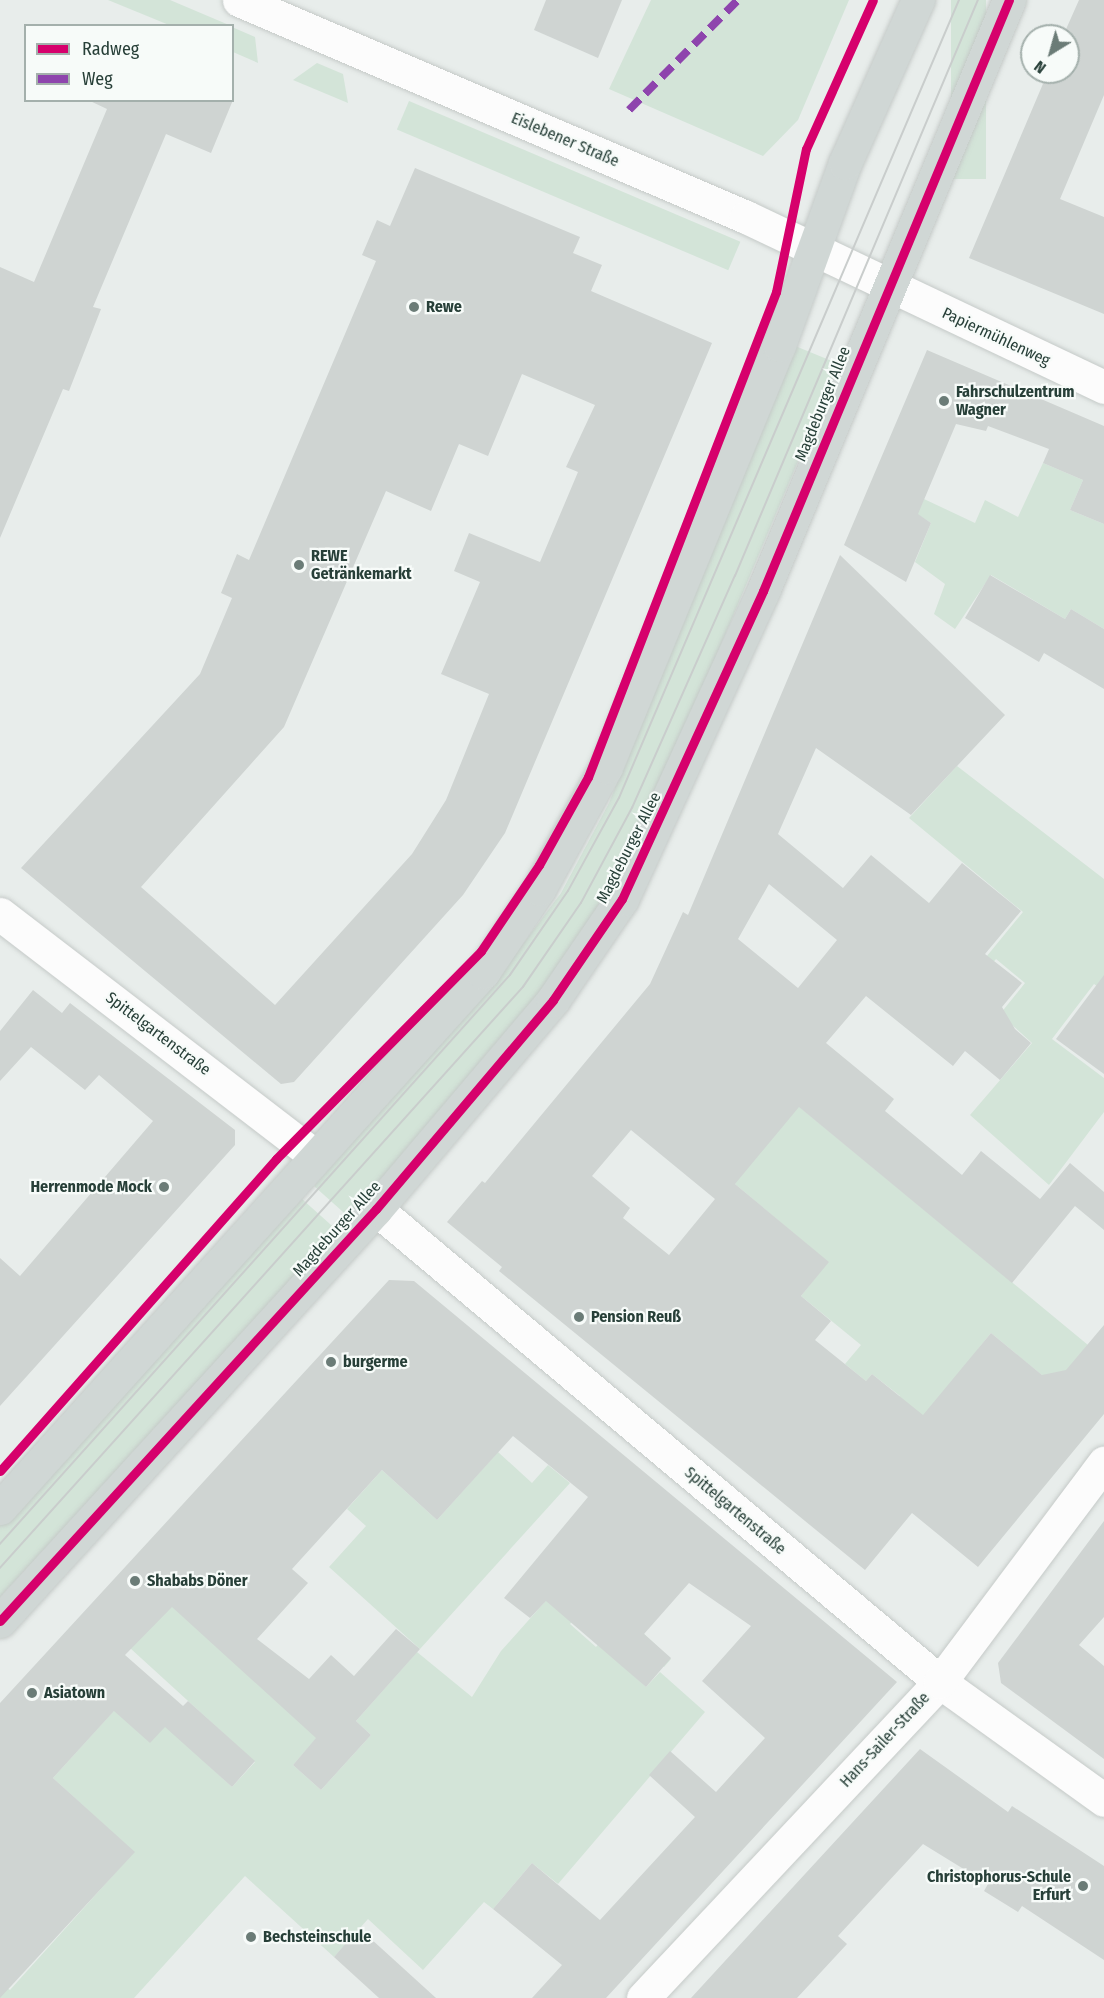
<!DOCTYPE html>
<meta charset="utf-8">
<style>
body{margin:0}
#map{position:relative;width:1104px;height:1998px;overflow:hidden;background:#e8edeb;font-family:"Fira Sans Condensed",sans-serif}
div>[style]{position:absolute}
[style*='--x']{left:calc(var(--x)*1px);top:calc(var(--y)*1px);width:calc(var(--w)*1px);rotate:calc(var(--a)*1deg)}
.green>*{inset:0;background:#d3e4d8;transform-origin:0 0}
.building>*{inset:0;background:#cfd4d2}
.roads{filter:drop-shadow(0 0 2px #c5cac8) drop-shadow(0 0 2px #c5cac8)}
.minor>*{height:33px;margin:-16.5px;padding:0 16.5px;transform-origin:16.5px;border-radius:16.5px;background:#fcfcfc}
.major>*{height:33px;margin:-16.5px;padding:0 16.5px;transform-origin:16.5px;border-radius:16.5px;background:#d0d7d5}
.tram>*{height:1.5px;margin:-0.75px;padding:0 0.75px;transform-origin:0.75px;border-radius:0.75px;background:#c9cdcc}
.quiet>*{height:8px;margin-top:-4px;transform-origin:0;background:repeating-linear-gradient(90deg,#8e44ad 0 15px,transparent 0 23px)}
.cycleway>*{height:9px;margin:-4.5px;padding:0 4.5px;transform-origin:4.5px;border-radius:4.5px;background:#d6006c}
.dots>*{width:16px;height:16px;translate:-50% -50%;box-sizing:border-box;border:3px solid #f7fbf9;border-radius:50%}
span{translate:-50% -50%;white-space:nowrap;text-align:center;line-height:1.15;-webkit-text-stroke:4.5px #f7fbf9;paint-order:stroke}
.street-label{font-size:16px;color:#273f38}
.poi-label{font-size:16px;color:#273f38;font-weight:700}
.left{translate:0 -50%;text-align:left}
.right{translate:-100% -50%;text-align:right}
.legend{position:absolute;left:24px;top:24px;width:210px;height:78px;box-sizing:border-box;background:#f7fbf9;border:2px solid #a4b0ac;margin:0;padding:8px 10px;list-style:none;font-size:18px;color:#273f38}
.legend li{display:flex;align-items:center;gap:12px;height:30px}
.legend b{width:30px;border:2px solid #a4b0ac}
.north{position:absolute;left:1020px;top:24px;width:60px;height:60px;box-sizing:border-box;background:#f7fbf9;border:2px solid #a4b0ac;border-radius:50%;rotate:217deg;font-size:16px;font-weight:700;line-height:24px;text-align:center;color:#273f38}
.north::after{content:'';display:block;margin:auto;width:21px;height:27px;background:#6b7c77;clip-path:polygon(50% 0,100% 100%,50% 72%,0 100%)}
</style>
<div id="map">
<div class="green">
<div style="clip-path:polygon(108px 0,170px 0,229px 25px,169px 25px)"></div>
<div style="clip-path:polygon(651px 0,849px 0,798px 120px,763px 156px,609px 89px)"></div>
<div style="left:951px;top:0;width:35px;height:179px"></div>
<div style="clip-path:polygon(232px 27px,255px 37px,258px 63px,233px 52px)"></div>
<div style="clip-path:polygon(317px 63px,343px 74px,348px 103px,293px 80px)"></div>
<div style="left:409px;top:101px;width:360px;height:31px;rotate:23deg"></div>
<div style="clip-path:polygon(788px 343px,839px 364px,604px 923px,352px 1220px,314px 1186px,494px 982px,561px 893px,609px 803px)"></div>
<div style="clip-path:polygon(1043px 463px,1083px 480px,1070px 510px,1104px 524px,1104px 629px,1071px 609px,1065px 619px,991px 575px,955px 629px,934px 614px,945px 584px,915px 562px,931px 523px,917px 514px,924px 499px,975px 523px,985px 500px,1018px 517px)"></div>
<div style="clip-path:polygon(957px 766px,1104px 879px,1104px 991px,1094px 984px,1052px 1039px,1104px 1078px,1104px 1112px,1049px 1185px,970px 1115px,1032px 1043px,1000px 1014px,1025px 983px,996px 959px,971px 989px,964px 984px,1023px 912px,909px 818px)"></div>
<div style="clip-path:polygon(768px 1081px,1088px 1345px,1054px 1385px,991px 1333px,978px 1349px,1041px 1401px,872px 1429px,900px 1396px,872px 1374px,866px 1381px,845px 1364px,861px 1345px,801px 1296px,828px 1262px,735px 1184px)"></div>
<div style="clip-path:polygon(302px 1199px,340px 1233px,0 1597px,0 1525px)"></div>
<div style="clip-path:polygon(498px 1452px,532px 1483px,548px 1465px,570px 1483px,420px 1649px,329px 1567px,366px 1526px,347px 1509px,382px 1470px,437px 1520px)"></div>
<div style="clip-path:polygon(644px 1542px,570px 1624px,596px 1647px,610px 1630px,639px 1629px,671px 1659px,664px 1667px,642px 1648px,625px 1668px,646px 1687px,660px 1672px,705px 1712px,558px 1884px,532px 1863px,493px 1909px,484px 1902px,423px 1970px,368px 1919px,334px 1957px,245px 1876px,134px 1998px,0 1998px,0 1982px,10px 1990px,134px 1852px,53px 1778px,130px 1693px,232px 1787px,255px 1762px,130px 1648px,171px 1606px,342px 1709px,293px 1765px,321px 1790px,371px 1735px,356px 1721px,417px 1652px,472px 1697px,501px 1651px,593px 1548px)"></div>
</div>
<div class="building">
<div style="clip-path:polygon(546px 0,622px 0,598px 58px,534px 30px)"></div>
<div style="clip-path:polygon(1079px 0,1104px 0,1104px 95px,1060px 199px,1104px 217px,1104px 314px,969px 258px,1048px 72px,1068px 72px,1068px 36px,1063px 36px)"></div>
<div style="clip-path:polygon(88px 100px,233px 100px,211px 153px,166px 134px,93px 307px,101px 309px,69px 391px,63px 389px,0 538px,0 267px,34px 282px,107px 109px)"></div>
<div style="clip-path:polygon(evenodd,415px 168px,580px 237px,573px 253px,602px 265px,591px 291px,712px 343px,505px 833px,463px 895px,294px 1082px,281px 1084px,21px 868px,200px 674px,232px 598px,221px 593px,237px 554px,249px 560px,376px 261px,362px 255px,377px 220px,390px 226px,415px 168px,522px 374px,595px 405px,566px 467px,578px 472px,540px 562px,469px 533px,454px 571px,480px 582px,441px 674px,489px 694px,446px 800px,412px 854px,275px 1005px,141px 887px,284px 727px,386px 491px,431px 511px,459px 444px,488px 456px,522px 374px)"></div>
<div style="clip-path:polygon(927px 350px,1104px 426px,1104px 524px,1070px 510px,1083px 480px,1043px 463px,1049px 449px,988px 426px,986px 431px,956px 424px,918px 514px,931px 523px,906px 582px,844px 545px)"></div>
<div style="clip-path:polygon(evenodd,840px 555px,1005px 715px,911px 815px,816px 748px,778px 834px,843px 888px,871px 855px,929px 903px,962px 863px,1021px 911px,985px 954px,1022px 983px,1002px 1007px,1015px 1029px,1031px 1043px,1000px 1080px,965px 1051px,953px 1066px,866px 996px,826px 1043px,894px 1099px,885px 1111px,962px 1175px,981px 1151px,1040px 1199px,1070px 1163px,1104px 1192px,1104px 1230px,1075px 1206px,1012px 1283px,799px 1107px,735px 1184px,829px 1262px,801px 1296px,831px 1321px,815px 1340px,866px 1381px,872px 1374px,923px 1415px,991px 1333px,1042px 1375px,1066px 1370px,1104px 1325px,1104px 1414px,978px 1567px,912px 1513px,865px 1570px,499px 1271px,502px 1267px,447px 1222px,482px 1181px,485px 1183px,650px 984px,683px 912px,688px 915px,840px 555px,769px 884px,837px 940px,798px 988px,738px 939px,769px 884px,840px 555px,631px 1130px,715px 1199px,669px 1255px,623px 1218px,630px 1208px,592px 1176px,631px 1130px)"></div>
<div style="clip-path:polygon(990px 575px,1065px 619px,1071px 609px,1104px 629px,1104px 689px,1044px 653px,1039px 662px,965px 618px)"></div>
<div style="clip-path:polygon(1104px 975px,1104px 1074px,1056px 1039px)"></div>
<div style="clip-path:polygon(33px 990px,62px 1013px,70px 1003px,235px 1130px,235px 1145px,0 1406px,0 1258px,20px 1276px,153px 1121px,99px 1075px,85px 1090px,31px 1047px,0 1081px,0 1031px)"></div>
<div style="clip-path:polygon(389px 1280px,414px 1281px,897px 1682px,606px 1998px,532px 1998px,562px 1965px,493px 1909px,532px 1863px,600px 1920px,695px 1817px,649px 1775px,670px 1751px,716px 1792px,765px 1738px,702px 1681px,751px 1626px,689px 1583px,644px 1634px,671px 1658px,646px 1687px,546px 1601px,530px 1618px,504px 1598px,588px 1497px,513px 1436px,437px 1520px,382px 1470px,292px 1569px,308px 1583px,257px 1639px,309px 1679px,331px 1655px,354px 1676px,396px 1629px,420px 1649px,356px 1721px,371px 1735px,321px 1790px,293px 1765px,316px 1738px,172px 1607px,125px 1655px,183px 1706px,188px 1701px,255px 1761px,232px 1787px,165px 1727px,150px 1743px,114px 1711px,53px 1778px,135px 1852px,0 1998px,0 1703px)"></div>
<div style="clip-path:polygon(1104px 1521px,1104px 1617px,1079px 1645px,1104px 1666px,1104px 1759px,1001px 1683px,998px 1663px)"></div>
<div style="clip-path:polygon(920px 1749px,1008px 1812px,1012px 1806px,1104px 1866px,1104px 1960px,1022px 1906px,1018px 1912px,984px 1891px,988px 1884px,923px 1844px,838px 1936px,847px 1944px,797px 1998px,691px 1998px)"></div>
<div style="clip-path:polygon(359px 1928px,436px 1998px,379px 1998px,334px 1957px)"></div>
</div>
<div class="roads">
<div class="minor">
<div style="--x:239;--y:0;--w:551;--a:23.17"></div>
<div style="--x:746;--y:217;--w:396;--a:25.4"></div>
<div style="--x:0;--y:914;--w:397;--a:37.5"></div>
<div style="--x:376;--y:1209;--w:736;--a:39.98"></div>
<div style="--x:940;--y:1682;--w:202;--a:35.7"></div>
<div style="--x:643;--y:1998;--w:434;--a:-46.8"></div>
<div style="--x:940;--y:1682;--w:274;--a:-53.2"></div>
</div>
<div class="major">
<div style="--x:0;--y:1508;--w:722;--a:-47.98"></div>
<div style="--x:483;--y:972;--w:100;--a:-56"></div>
<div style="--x:539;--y:889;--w:139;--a:-61.2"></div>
<div style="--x:606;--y:767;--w:456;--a:-67.7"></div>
<div style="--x:779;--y:345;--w:194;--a:-70.1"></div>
<div style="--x:845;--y:163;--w:179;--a:-65.9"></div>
<div style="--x:0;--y:1621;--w:558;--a:-47.62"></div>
<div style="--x:376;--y:1209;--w:274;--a:-49.7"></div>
<div style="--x:553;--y:1000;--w:122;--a:-55.7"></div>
<div style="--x:622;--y:899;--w:339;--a:-65.4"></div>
<div style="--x:763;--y:591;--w:640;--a:-67.4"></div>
</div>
</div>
<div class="tram">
<div style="--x:0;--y:1544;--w:764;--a:-48.13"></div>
<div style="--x:510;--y:975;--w:102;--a:-55.4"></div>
<div style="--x:568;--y:891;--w:106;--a:-61.3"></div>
<div style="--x:619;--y:798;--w:867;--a:-66.92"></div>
<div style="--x:0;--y:1568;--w:782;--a:-48.01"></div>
<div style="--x:523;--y:987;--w:102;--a:-55.4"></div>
<div style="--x:581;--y:903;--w:108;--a:-61.8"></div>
<div style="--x:632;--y:808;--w:254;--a:-66.1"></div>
<div style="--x:735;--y:576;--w:625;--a:-67.13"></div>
</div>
<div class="quiet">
<div style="--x:629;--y:110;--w:155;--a:-45.3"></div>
</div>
<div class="cycleway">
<div style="--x:0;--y:1471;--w:417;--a:-48.5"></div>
<div style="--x:276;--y:1159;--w:292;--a:-45.4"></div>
<div style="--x:481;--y:951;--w:104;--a:-56"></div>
<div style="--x:539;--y:865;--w:101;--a:-60.9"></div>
<div style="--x:588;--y:777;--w:520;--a:-68.81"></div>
<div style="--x:776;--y:292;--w:146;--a:-78.2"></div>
<div style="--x:806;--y:149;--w:163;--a:-65.8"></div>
<div style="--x:0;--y:1621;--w:558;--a:-47.62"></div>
<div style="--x:376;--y:1209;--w:274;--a:-49.7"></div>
<div style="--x:553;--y:1000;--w:122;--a:-55.7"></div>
<div style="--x:622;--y:899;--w:339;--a:-65.4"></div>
<div style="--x:763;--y:591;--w:640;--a:-67.4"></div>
</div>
<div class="dots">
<div style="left:414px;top:307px;background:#6b7c77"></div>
<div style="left:944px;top:401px;background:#6b7c77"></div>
<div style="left:299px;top:565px;background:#6b7c77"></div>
<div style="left:164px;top:1187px;background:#6b7c77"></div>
<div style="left:579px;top:1317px;background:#6b7c77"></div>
<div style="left:331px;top:1362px;background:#6b7c77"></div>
<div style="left:135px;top:1581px;background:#6b7c77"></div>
<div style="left:32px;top:1693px;background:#6b7c77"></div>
<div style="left:1083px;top:1886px;background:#6b7c77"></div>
<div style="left:251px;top:1937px;background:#6b7c77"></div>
</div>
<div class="street-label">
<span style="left:565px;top:140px;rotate:23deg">Eislebener Straße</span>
<span style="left:996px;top:337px;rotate:25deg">Papiermühlenweg</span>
<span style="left:823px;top:404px;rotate:-68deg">Magdeburger Allee</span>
<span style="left:629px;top:848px;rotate:-63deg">Magdeburger Allee</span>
<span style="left:158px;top:1034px;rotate:37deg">Spittelgartenstraße</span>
<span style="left:337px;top:1229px;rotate:-48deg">Magdeburger Allee</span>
<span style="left:735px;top:1511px;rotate:40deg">Spittelgartenstraße</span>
<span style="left:885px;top:1740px;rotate:-47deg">Hans-Sailer-Straße</span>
</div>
<div class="poi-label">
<span class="left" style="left:426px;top:307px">Rewe</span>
<span class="left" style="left:956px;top:401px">Fahrschulzentrum<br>Wagner</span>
<span class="left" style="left:311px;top:565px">REWE<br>Getränkemarkt</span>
<span class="right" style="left:152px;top:1187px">Herrenmode Mock</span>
<span class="left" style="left:591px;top:1317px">Pension Reuß</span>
<span class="left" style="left:343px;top:1362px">burgerme</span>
<span class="left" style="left:147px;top:1581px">Shababs Döner</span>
<span class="left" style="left:44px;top:1693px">Asiatown</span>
<span class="right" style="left:1071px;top:1886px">Christophorus-Schule<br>Erfurt</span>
<span class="left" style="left:263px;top:1937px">Bechsteinschule</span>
</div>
<ul class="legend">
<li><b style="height:8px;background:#d6006c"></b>Radweg</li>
<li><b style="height:8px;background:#8e44ad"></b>Weg</li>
</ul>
<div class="north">N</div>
</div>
